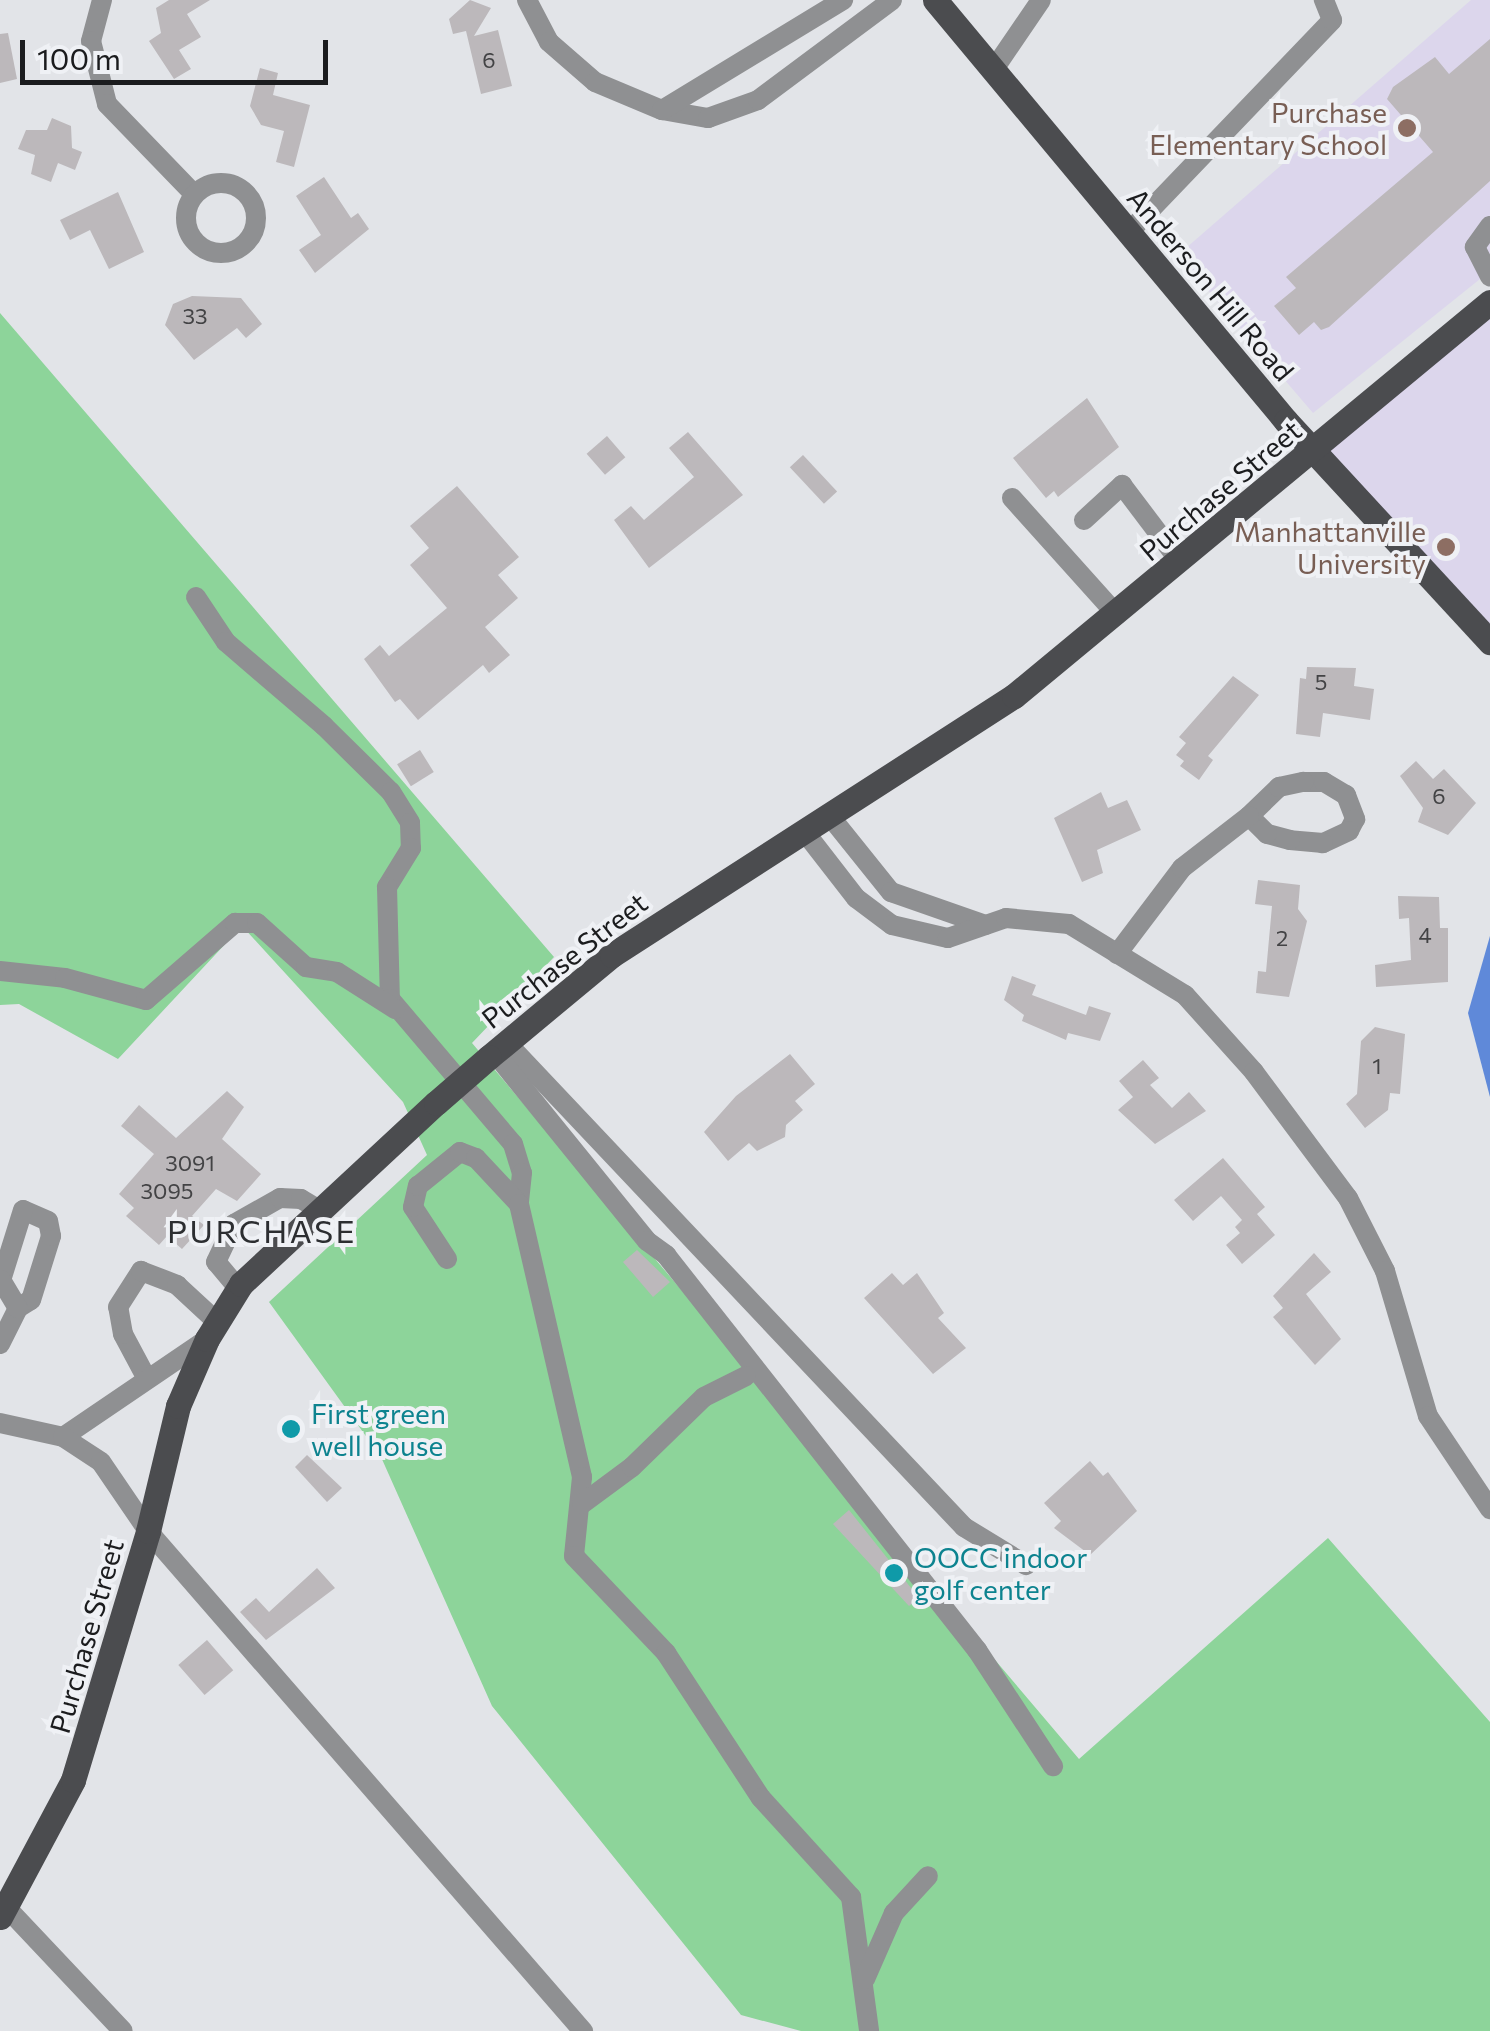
<!DOCTYPE html>
<style>
body{margin:0}
#map{position:relative;width:1490px;height:2031px;overflow:hidden;background:#e2e4e8;font-family:Commissioner,sans-serif}
div>[style]{position:absolute}
[style*='--x']{left:calc(var(--x)*1px);top:calc(var(--y)*1px);width:calc(var(--w)*1px);rotate:calc(var(--a)*1deg)}
.education>*{inset:0;background:#dcd6ec}
.green>*{inset:0;background:#8dd49a}
.water>*{inset:0;background:#5f89d9}
.building>*{inset:0;background:#bcb8bb;transform-origin:0 0}
.minor>*{height:20px;margin:-10px;padding:0 10px;transform-origin:10px;border-radius:10px;background:#8f9092}
.minor>.ring{margin:-10px;padding:0;box-sizing:content-box;background:none;border:20px solid #8f9092;border-radius:50%}
.major>*{height:25px;margin:-12.5px;padding:0 12.5px;transform-origin:12.5px;border-radius:12.5px;background:#4b4c4f}
.major-bridge>*{height:25px;margin:-12.5px;padding:0 12.5px;transform-origin:12.5px;border-radius:12.5px;background:#4b4c4f}
.dots>*{width:28px;height:28px;translate:-50% -50%;box-sizing:border-box;border:5px solid #eff1f5;border-radius:50%}
span{translate:-50% -50%;white-space:nowrap;text-align:center;line-height:1.15;-webkit-text-stroke:8px #eff1f5;paint-order:stroke}
.number-label{font-size:22px;color:#434345}
.number-label span{-webkit-text-stroke-width:0}
.education-label{font-size:28px;color:#785e54}
.right{translate:-100% -50%;text-align:right}
.street-label{font-size:28px;color:#1b1c1e}
.culture-label{font-size:28px;color:#0d838f}
.left{translate:0 -50%;text-align:left}
.quarter-label{font-size:32px;color:#2c2e31;letter-spacing:2.5px}
.scale{position:absolute;left:20px;top:40px;width:308px;height:45px;box-sizing:border-box;border:5px solid #1b1c1e;border-top:0;padding-left:12px;font-size:30px;line-height:35px;white-space:nowrap;color:#1b1c1e;-webkit-text-stroke:8px #eff1f5;paint-order:stroke}
</style>
<div id="map">
<div class="education">
<div style="clip-path:polygon(1471px 0,1490px 0,1490px 271px,1313px 413px,1178px 255px)"></div>
<div style="clip-path:polygon(1490px 302px,1490px 642px,1313px 451px)"></div>
</div>
<div class="green">
<div style="clip-path:polygon(0 313px,554px 957px,472px 1043px,1079px 1759px,1328px 1538px,1490px 1722px,1490px 2031px,801px 2031px,741px 2015px,492px 1706px,381px 1457px,269px 1302px,427px 1155px,403px 1102px,242px 926px,118px 1059px,19px 1004px,0 1005px)"></div>
</div>
<div class="water">
<div style="clip-path:polygon(1490px 936px,1490px 1097px,1468px 1013px)"></div>
</div>
<div class="building">
<div style="clip-path:polygon(169px 0,210px 0,187px 14px,201px 37px,179px 50px,191px 69px,174px 79px,149px 41px,161px 33px,156px 8px)"></div>
<div style="clip-path:polygon(470px 0,491px 8px,474px 36px,498px 30px,512px 86px,481px 94px,466px 31px,453px 34px,449px 19px)"></div>
<div style="clip-path:polygon(8px 33px,17px 79px,0 83px,0 34px)"></div>
<div style="clip-path:polygon(1490px 39px,1490px 181px,1329px 327px,1321px 330px,1314px 322px,1299px 335px,1274px 306px,1296px 288px,1286px 277px,1433px 152px,1387px 99px,1393px 87px,1435px 57px,1449px 74px)"></div>
<div style="clip-path:polygon(260px 68px,278px 73px,273px 95px,310px 105px,294px 167px,276px 162px,284px 131px,261px 125px,250px 106px)"></div>
<div style="clip-path:polygon(52px 118px,71px 126px,72px 148px,82px 152px,75px 170px,58px 163px,51px 182px,31px 174px,35px 155px,18px 149px,26px 130px,47px 130px)"></div>
<div style="clip-path:polygon(324px 177px,351px 218px,358px 213px,369px 229px,315px 273px,299px 250px,321px 235px,296px 196px)"></div>
<div style="clip-path:polygon(118px 192px,144px 252px,109px 269px,90px 230px,70px 240px,60px 220px)"></div>
<div style="clip-path:polygon(192px 296px,241px 298px,262px 324px,246px 338px,237px 328px,194px 360px,165px 325px,173px 304px)"></div>
<div style="clip-path:polygon(1087px 398px,1119px 447px,1058px 497px,1054px 491px,1046px 498px,1013px 458px)"></div>
<div style="clip-path:polygon(688px 432px,743px 495px,649px 568px,614px 520px,631px 506px,644px 520px,694px 477px,669px 448px)"></div>
<div style="left:607px;top:436px;width:28px;height:27px;rotate:49deg"></div>
<div style="left:803px;top:455px;width:50px;height:18px;rotate:47deg"></div>
<div style="clip-path:polygon(457px 486px,519px 557px,498px 575px,518px 598px,485px 627px,510px 655px,489px 673px,483px 665px,418px 720px,400px 699px,395px 702px,364px 659px,380px 645px,389px 656px,447px 608px,410px 565px,429px 548px,410px 526px)"></div>
<div style="clip-path:polygon(1307px 667px,1356px 668px,1354px 686px,1374px 689px,1370px 720px,1323px 713px,1320px 737px,1296px 734px,1300px 678px,1306px 679px)"></div>
<div style="clip-path:polygon(1233px 676px,1259px 695px,1208px 756px,1213px 760px,1199px 780px,1180px 766px,1184px 761px,1176px 755px,1186px 743px,1179px 737px)"></div>
<div style="left:420px;top:750px;width:26px;height:27px;rotate:58deg"></div>
<div style="clip-path:polygon(1416px 761px,1433px 779px,1444px 769px,1476px 803px,1448px 835px,1418px 822px,1423px 808px,1400px 776px)"></div>
<div style="clip-path:polygon(1101px 792px,1108px 808px,1127px 800px,1141px 830px,1097px 850px,1103px 873px,1082px 882px,1054px 818px)"></div>
<div style="clip-path:polygon(1258px 880px,1300px 885px,1298px 909px,1307px 921px,1289px 997px,1256px 993px,1258px 971px,1266px 972px,1272px 906px,1255px 904px)"></div>
<div style="clip-path:polygon(1398px 896px,1439px 897px,1440px 928px,1448px 928px,1448px 982px,1376px 987px,1375px 965px,1411px 960px,1409px 918px,1399px 919px)"></div>
<div style="clip-path:polygon(1012px 976px,1036px 985px,1032px 995px,1086px 1015px,1089px 1006px,1111px 1013px,1100px 1041px,1068px 1033px,1066px 1040px,1022px 1021px,1024px 1015px,1004px 1000px)"></div>
<div style="clip-path:polygon(1375px 1027px,1405px 1034px,1400px 1094px,1390px 1093px,1388px 1110px,1365px 1128px,1346px 1104px,1357px 1094px,1361px 1041px)"></div>
<div style="clip-path:polygon(790px 1054px,815px 1084px,795px 1101px,803px 1110px,786px 1125px,785px 1137px,757px 1151px,749px 1143px,728px 1161px,704px 1132px,736px 1096px)"></div>
<div style="clip-path:polygon(1143px 1060px,1159px 1078px,1150px 1085px,1172px 1108px,1189px 1092px,1206px 1111px,1155px 1144px,1118px 1110px,1133px 1097px,1119px 1081px)"></div>
<div style="clip-path:polygon(227px 1091px,244px 1107px,222px 1139px,261px 1174px,237px 1201px,216px 1189px,192px 1216px,204px 1225px,182px 1249px,167px 1236px,159px 1245px,126px 1216px,134px 1208px,119px 1194px,154px 1154px,121px 1126px,139px 1105px,176px 1138px)"></div>
<div style="clip-path:polygon(1223px 1158px,1265px 1207px,1257px 1214px,1275px 1235px,1242px 1264px,1226px 1245px,1240px 1233px,1235px 1227px,1242px 1220px,1221px 1196px,1193px 1221px,1174px 1200px)"></div>
<div style="clip-path:polygon(637px 1250px,670px 1282px,653px 1297px,623px 1262px)"></div>
<div style="clip-path:polygon(1314px 1253px,1331px 1272px,1306px 1294px,1341px 1339px,1315px 1365px,1273px 1317px,1283px 1308px,1273px 1296px)"></div>
<div style="clip-path:polygon(892px 1273px,903px 1285px,917px 1273px,944px 1313px,938px 1318px,966px 1348px,933px 1374px,864px 1298px)"></div>
<div style="clip-path:polygon(307px 1455px,342px 1488px,327px 1502px,295px 1467px)"></div>
<div style="clip-path:polygon(1090px 1461px,1103px 1476px,1108px 1472px,1137px 1511px,1090px 1555px,1054px 1528px,1061px 1521px,1044px 1503px)"></div>
<div style="clip-path:polygon(849px 1510px,919px 1598px,909px 1606px,833px 1524px)"></div>
<div style="clip-path:polygon(317px 1568px,335px 1588px,266px 1640px,240px 1612px,256px 1598px,269px 1612px)"></div>
<div style="left:207px;top:1640px;width:40px;height:38px;rotate:49deg"></div>
</div>
<div class="minor">
<div style="--x:102;--y:0;--w:42;--a:105"></div>
<div style="--x:91;--y:41;--w:65;--a:75.7"></div>
<div style="--x:107;--y:104;--w:125;--a:46"></div>
<div style="--x:527;--y:0;--w:47;--a:62.4"></div>
<div style="--x:549;--y:42;--w:61;--a:41"></div>
<div style="--x:595;--y:82;--w:73;--a:22.7"></div>
<div style="--x:662;--y:110;--w:47;--a:9.9"></div>
<div style="--x:708;--y:118;--w:53;--a:-19.8"></div>
<div style="--x:758;--y:100;--w:167;--a:-36.7"></div>
<div style="--x:994;--y:69;--w:83;--a:-55.7"></div>
<div style="--x:662;--y:110;--w:212;--a:-31.3"></div>
<div class="ring" style="left:186px;top:183px;width:50px;height:50px"></div>
<div style="--x:1490;--y:226;--w:26;--a:126"></div>
<div style="--x:1475;--y:247;--w:33;--a:63"></div>
<div style="--x:1130;--y:231;--w:292;--a:-46.2"></div>
<div style="--x:1332;--y:20;--w:22;--a:-112"></div>
<div style="--x:1012;--y:498;--w:157;--a:48.1"></div>
<div style="--x:1084;--y:520;--w:52;--a:-42.6"></div>
<div style="--x:1122;--y:485;--w:93;--a:52.9"></div>
<div style="--x:196;--y:597;--w:54;--a:56.3"></div>
<div style="--x:226;--y:642;--w:129;--a:40.6"></div>
<div style="--x:324;--y:726;--w:94;--a:44.6"></div>
<div style="--x:391;--y:792;--w:36;--a:58"></div>
<div style="--x:410;--y:823;--w:25;--a:88"></div>
<div style="--x:411;--y:848;--w:46;--a:121.6"></div>
<div style="--x:387;--y:887;--w:112;--a:88.5"></div>
<div style="--x:390;--y:999;--w:190;--a:49.7"></div>
<div style="--x:513;--y:1144;--w:30;--a:73"></div>
<div style="--x:522;--y:1173;--w:31;--a:96"></div>
<div style="--x:1303;--y:782;--w:21;--a:0"></div>
<div style="--x:1324;--y:782;--w:26;--a:31"></div>
<div style="--x:1346;--y:795;--w:26;--a:69"></div>
<div style="--x:1355;--y:819;--w:13;--a:117"></div>
<div style="--x:1349;--y:831;--w:29;--a:155"></div>
<div style="--x:1323;--y:843;--w:33;--a:-175"></div>
<div style="--x:1290;--y:840;--w:24;--a:-165"></div>
<div style="--x:1267;--y:834;--w:25;--a:-135"></div>
<div style="--x:1249;--y:816;--w:42;--a:-44"></div>
<div style="--x:1279;--y:787;--w:25;--a:-12"></div>
<div style="--x:829;--y:815;--w:99;--a:51.2"></div>
<div style="--x:891;--y:892;--w:100;--a:19.3"></div>
<div style="--x:804;--y:831;--w:85;--a:52.2"></div>
<div style="--x:856;--y:898;--w:45;--a:36.9"></div>
<div style="--x:892;--y:925;--w:57;--a:13.1"></div>
<div style="--x:948;--y:938;--w:61;--a:-19"></div>
<div style="--x:1006;--y:918;--w:63;--a:5.4"></div>
<div style="--x:1069;--y:924;--w:136;--a:31.5"></div>
<div style="--x:1185;--y:995;--w:103;--a:48.1"></div>
<div style="--x:1254;--y:1072;--w:157;--a:53.3"></div>
<div style="--x:1348;--y:1198;--w:82;--a:63.1"></div>
<div style="--x:1385;--y:1271;--w:151;--a:73.5"></div>
<div style="--x:1428;--y:1416;--w:112;--a:56.3"></div>
<div style="--x:1117;--y:954;--w:108;--a:-52.9"></div>
<div style="--x:1182;--y:868;--w:85;--a:-37.8"></div>
<div style="--x:0;--y:971;--w:65;--a:6.1"></div>
<div style="--x:65;--y:978;--w:84;--a:15.2"></div>
<div style="--x:146;--y:1000;--w:118;--a:-40.9"></div>
<div style="--x:235;--y:923;--w:22;--a:0"></div>
<div style="--x:257;--y:923;--w:66;--a:41.9"></div>
<div style="--x:306;--y:967;--w:31;--a:9"></div>
<div style="--x:337;--y:972;--w:69;--a:32.5"></div>
<div style="--x:506;--y:1042;--w:667;--a:46.64"></div>
<div style="--x:964;--y:1527;--w:73;--a:31.5"></div>
<div style="--x:494;--y:1052;--w:243;--a:51"></div>
<div style="--x:647;--y:1241;--w:24;--a:36"></div>
<div style="--x:666;--y:1255;--w:503;--a:51.79"></div>
<div style="--x:977;--y:1650;--w:139;--a:56.8"></div>
<div style="--x:447;--y:1259;--w:62;--a:-123.2"></div>
<div style="--x:413;--y:1207;--w:22;--a:-77"></div>
<div style="--x:418;--y:1186;--w:54;--a:-39"></div>
<div style="--x:460;--y:1152;--w:17;--a:21"></div>
<div style="--x:476;--y:1158;--w:63;--a:46.9"></div>
<div style="--x:519;--y:1204;--w:280;--a:77"></div>
<div style="--x:582;--y:1477;--w:79;--a:95.8"></div>
<div style="--x:574;--y:1556;--w:134;--a:46.5"></div>
<div style="--x:666;--y:1653;--w:173;--a:56.8"></div>
<div style="--x:761;--y:1798;--w:134;--a:47.7"></div>
<div style="--x:851;--y:1897;--w:135;--a:82.3"></div>
<div style="--x:238;--y:1288;--w:34;--a:-130"></div>
<div style="--x:216;--y:1262;--w:42;--a:-64.7"></div>
<div style="--x:234;--y:1224;--w:53;--a:-29.5"></div>
<div style="--x:280;--y:1198;--w:21;--a:3"></div>
<div style="--x:301;--y:1199;--w:23;--a:31"></div>
<div style="--x:0;--y:1344;--w:40;--a:-63.4"></div>
<div style="--x:18;--y:1308;--w:15;--a:-32"></div>
<div style="--x:31;--y:1300;--w:67;--a:-72.6"></div>
<div style="--x:51;--y:1236;--w:15;--a:-101"></div>
<div style="--x:48;--y:1221;--w:27;--a:-156"></div>
<div style="--x:23;--y:1210;--w:73;--a:107.4"></div>
<div style="--x:1;--y:1280;--w:33;--a:59"></div>
<div style="--x:147;--y:1379;--w:51;--a:-118.1"></div>
<div style="--x:123;--y:1334;--w:27;--a:-100"></div>
<div style="--x:118;--y:1307;--w:43;--a:-57.4"></div>
<div style="--x:141;--y:1271;--w:39;--a:21"></div>
<div style="--x:177;--y:1285;--w:54;--a:42.8"></div>
<div style="--x:0;--y:1423;--w:65;--a:12.5"></div>
<div style="--x:63;--y:1437;--w:174;--a:-34.2"></div>
<div style="--x:63;--y:1437;--w:45;--a:33.3"></div>
<div style="--x:101;--y:1462;--w:83;--a:55.7"></div>
<div style="--x:148;--y:1531;--w:663;--a:48.98"></div>
<div style="--x:582;--y:1504;--w:62;--a:-36.5"></div>
<div style="--x:632;--y:1467;--w:100;--a:-44.2"></div>
<div style="--x:704;--y:1397;--w:47;--a:-26.6"></div>
<div style="--x:6;--y:1907;--w:170;--a:46.7"></div>
<div style="--x:865;--y:1979;--w:72;--a:-66.3"></div>
<div style="--x:894;--y:1913;--w:50;--a:-47.4"></div>
</div>
<div class="major">
<div style="--x:935;--y:0;--w:548;--a:50.18"></div>
<div style="--x:1286;--y:421;--w:301;--a:47.3"></div>
<div style="--x:489;--y:1057;--w:160;--a:-39.7"></div>
<div style="--x:612;--y:955;--w:478;--a:-32.8"></div>
<div style="--x:1014;--y:696;--w:618;--a:-39.62"></div>
<div style="--x:0;--y:1917;--w:155;--a:-61.9"></div>
<div style="--x:73;--y:1780;--w:260;--a:-73.2"></div>
<div style="--x:148;--y:1531;--w:129;--a:-76.5"></div>
<div style="--x:178;--y:1406;--w:73;--a:-66.6"></div>
<div style="--x:207;--y:1339;--w:65;--a:-58.3"></div>
<div style="--x:241;--y:1284;--w:266;--a:-42.9"></div>
</div>
<div class="major-bridge">
<div style="--x:436;--y:1103;--w:70;--a:-41"></div>
</div>
<div class="dots">
<div style="left:1407px;top:128px;background:#8d6e63"></div>
<div style="left:1446px;top:547px;background:#8d6e63"></div>
<div style="left:291px;top:1429px;background:#0f9aa8"></div>
<div style="left:894px;top:1573px;background:#0f9aa8"></div>
</div>
<div class="number-label">
<span style="left:489px;top:60px">6</span>
<span style="left:195px;top:316px">33</span>
<span style="left:1321px;top:682px">5</span>
<span style="left:1439px;top:796px">6</span>
<span style="left:1425px;top:935px">4</span>
<span style="left:1282px;top:938px">2</span>
<span style="left:1377px;top:1066px">1</span>
<span style="left:190px;top:1163px">3091</span>
<span style="left:167px;top:1191px">3095</span>
</div>
<div class="education-label">
<span class="right" style="left:1387px;top:128px">Purchase<br>Elementary School</span>
<span class="right" style="left:1426px;top:547px">Manhattanville<br>University</span>
</div>
<div class="street-label">
<span style="left:1211px;top:284px;rotate:50deg">Anderson Hill Road</span>
<span style="left:1220px;top:490px;rotate:-40deg">Purchase Street</span>
<span style="left:564px;top:960px;rotate:-38deg">Purchase Street</span>
<span style="left:86px;top:1636px;rotate:-74deg">Purchase Street</span>
</div>
<div class="culture-label">
<span class="left" style="left:311px;top:1429px">First green<br>well house</span>
<span class="left" style="left:914px;top:1573px">OOCC indoor<br>golf center</span>
</div>
<div class="quarter-label">
<span style="left:262px;top:1230px">PURCHASE</span>
</div>
<div class="scale">100 m</div>
</div>
